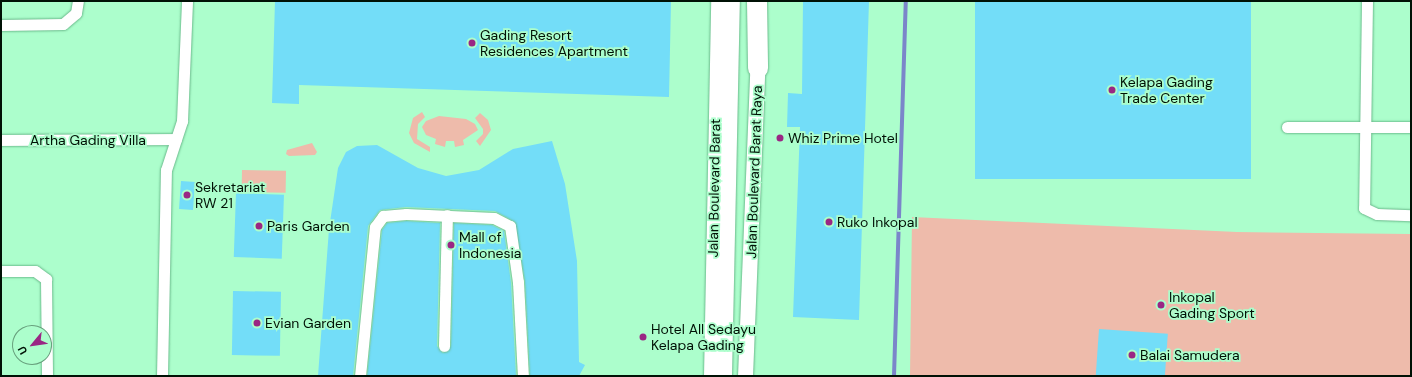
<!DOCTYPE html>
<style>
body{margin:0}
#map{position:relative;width:1412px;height:377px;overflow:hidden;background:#acfecc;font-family:"DM Sans",sans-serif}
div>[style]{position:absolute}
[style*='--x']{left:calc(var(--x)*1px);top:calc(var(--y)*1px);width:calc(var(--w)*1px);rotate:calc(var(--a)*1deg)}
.green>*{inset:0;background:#eebbab;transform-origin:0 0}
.stream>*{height:3.5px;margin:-1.75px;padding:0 1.75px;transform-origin:1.75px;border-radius:1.75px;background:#7b85ca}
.building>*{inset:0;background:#73ddf8;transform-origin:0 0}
.roads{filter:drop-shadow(0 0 1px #6aba8b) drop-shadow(0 0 1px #6aba8b)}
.street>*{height:11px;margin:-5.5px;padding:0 5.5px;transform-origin:5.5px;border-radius:5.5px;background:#fff}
.secondary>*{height:15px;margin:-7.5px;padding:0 7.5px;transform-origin:7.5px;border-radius:7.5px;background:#fff}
.highway>*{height:20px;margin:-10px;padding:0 10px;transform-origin:10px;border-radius:10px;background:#fff}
.dots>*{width:11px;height:11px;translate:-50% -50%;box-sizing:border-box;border:2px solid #acfecc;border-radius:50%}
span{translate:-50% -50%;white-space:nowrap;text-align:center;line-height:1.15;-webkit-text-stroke:3.5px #acfecc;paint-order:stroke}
.poi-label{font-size:14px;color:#001105}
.left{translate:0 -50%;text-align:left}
.street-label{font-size:14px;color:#001105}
.frame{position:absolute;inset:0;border:2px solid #001105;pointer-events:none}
.north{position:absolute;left:12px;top:325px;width:40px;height:40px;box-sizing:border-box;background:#acfecc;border:1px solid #679f7c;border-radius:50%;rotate:241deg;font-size:11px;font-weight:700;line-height:16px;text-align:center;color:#001105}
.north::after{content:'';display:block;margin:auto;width:14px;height:18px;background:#9a2784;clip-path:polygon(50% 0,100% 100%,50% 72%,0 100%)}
</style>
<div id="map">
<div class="green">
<div style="clip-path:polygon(422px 112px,425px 117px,418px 124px,417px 139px,430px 147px,430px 152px,414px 143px,409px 133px,413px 118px)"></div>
<div style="clip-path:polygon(480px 113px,488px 120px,491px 130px,480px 146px,476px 141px,483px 134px,483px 129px,475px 118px)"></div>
<div style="clip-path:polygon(439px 116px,466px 119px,475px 124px,478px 130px,463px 140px,464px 145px,455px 147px,454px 141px,446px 141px,445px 147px,435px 144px,436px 139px,426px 135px,422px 127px,426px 121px)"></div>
<div style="clip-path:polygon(312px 143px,317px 152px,315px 155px,289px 156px,286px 154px,287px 150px)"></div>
<div style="left:242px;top:170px;width:44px;height:22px;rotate:1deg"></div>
<div style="clip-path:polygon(912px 217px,1237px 232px,1411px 234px,1411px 376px,910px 376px)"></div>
</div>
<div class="stream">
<div style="--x:894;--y:376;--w:375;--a:-88.2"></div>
</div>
<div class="building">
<div style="clip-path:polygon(275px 1px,671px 2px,669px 97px,299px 85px,299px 104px,272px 103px)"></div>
<div style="clip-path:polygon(803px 1px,869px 1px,859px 320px,793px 317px,800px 127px,787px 127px,788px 93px,802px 94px)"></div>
<div style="left:975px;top:1px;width:276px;height:178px"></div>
<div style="clip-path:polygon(552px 141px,565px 184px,577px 261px,579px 362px,585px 365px,579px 376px,530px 376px,525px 282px,515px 222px,495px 211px,406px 207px,380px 210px,368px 226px,353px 376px,318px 376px,329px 229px,338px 168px,346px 152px,357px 146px,377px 145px,418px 168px,446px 176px,479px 170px,513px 149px)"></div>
<div style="left:181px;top:181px;width:14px;height:28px;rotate:4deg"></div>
<div style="left:236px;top:193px;width:48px;height:64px;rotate:2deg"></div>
<div style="clip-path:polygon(406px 221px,440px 223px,437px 346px,443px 353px,451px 346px,454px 223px,492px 225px,504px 231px,511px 283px,516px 376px,367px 376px,382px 230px,387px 223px)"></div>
<div style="left:233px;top:291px;width:48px;height:64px;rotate:1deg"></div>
<div style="left:1099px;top:329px;width:69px;height:47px;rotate:4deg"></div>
</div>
<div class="roads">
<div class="street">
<div style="--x:1367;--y:1;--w:207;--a:90.8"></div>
<div style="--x:1364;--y:208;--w:14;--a:25"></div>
<div style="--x:1377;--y:214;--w:34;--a:2"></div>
<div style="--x:1;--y:25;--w:62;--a:-0.9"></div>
<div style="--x:63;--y:24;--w:17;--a:-40"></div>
<div style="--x:76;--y:13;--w:12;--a:-81"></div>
<div style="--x:1287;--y:127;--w:124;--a:0"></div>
<div style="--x:1;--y:140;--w:175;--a:-0.3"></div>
<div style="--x:1;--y:271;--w:34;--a:0"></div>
<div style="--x:35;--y:271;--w:14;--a:36"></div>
<div style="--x:46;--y:279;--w:97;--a:89.4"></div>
<div style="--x:444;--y:346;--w:131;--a:-88.7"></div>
<div style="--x:162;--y:376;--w:206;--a:-88.9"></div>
<div style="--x:166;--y:170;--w:52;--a:-71.9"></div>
<div style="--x:182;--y:121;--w:120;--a:-87.6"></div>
<div style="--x:360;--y:376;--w:150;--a:-84.3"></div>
<div style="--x:375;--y:227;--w:14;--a:-54"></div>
<div style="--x:383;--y:216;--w:23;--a:-5"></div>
<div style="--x:406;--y:214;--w:88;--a:2.6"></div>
<div style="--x:494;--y:218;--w:18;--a:27"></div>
<div style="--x:510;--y:226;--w:57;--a:81.9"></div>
<div style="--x:518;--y:282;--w:94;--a:87"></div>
</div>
<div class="secondary">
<div style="--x:711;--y:376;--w:375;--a:-88.9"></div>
<div style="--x:745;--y:376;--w:318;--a:-87.7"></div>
</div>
<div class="highway">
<div style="--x:757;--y:1;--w:67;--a:89.1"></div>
<div style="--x:722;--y:376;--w:375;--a:-88.8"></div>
</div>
</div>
<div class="dots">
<div style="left:472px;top:43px;background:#9a2784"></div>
<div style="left:1112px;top:90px;background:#9a2784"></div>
<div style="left:780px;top:138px;background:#9a2784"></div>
<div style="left:187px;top:195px;background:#9a2784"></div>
<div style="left:829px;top:222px;background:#9a2784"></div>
<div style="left:259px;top:226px;background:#9a2784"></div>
<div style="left:451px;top:245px;background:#9a2784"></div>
<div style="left:1161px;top:305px;background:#9a2784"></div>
<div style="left:257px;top:323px;background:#9a2784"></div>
<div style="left:643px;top:337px;background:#9a2784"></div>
<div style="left:1132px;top:355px;background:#9a2784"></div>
</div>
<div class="poi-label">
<span class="left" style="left:480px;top:43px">Gading Resort<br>Residences Apartment</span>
<span class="left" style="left:1120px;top:90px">Kelapa Gading<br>Trade Center</span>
<span class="left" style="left:788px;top:138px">Whiz Prime Hotel</span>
<span class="left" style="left:195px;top:195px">Sekretariat<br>RW 21</span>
<span class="left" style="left:837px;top:222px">Ruko Inkopal</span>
<span class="left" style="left:267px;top:226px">Paris Garden</span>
<span class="left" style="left:459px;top:245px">Mall of<br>Indonesia</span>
<span class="left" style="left:1169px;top:305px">Inkopal<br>Gading Sport</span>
<span class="left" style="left:265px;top:323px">Evian Garden</span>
<span class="left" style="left:651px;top:337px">Hotel All Sedayu<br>Kelapa Gading</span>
<span class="left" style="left:1140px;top:355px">Balai Samudera</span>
</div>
<div class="street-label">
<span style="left:88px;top:140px">Artha Gading Villa</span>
<span style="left:754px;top:172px;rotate:-88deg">Jalan Boulevard Barat Raya</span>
<span style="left:714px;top:188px;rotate:-89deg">Jalan Boulevard Barat</span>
</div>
<div class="frame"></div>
<div class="north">U</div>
</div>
